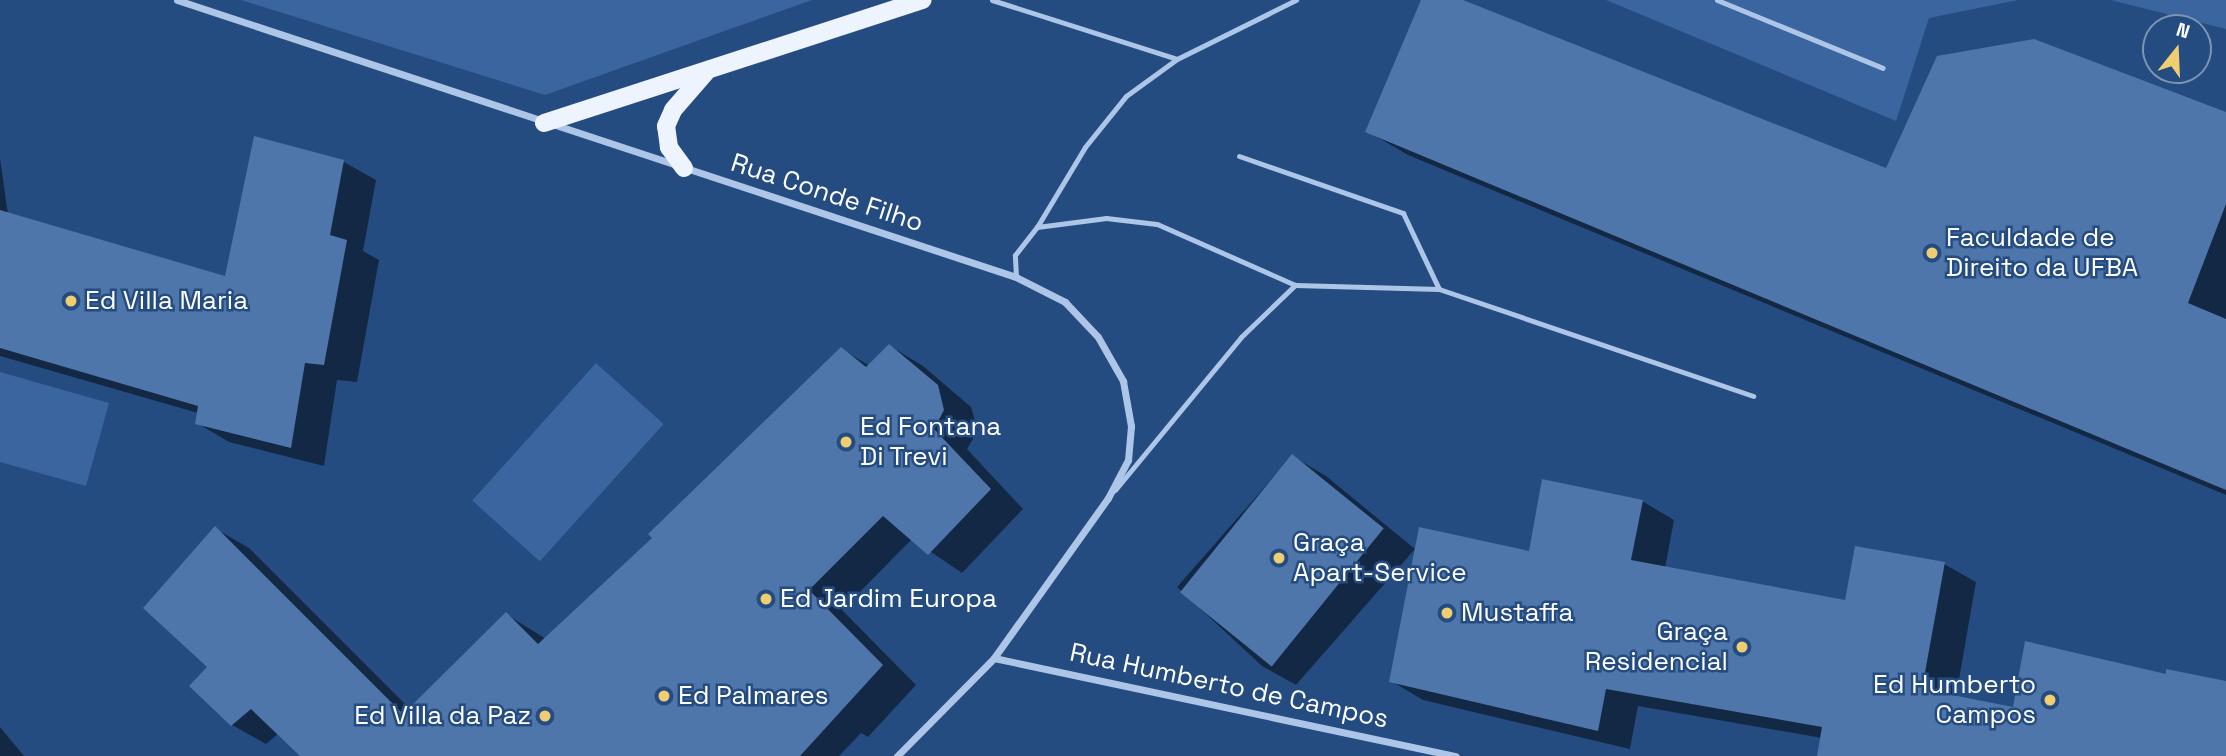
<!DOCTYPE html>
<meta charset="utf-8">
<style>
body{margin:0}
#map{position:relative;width:2226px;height:756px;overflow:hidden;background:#254c81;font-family:"Space Grotesk",sans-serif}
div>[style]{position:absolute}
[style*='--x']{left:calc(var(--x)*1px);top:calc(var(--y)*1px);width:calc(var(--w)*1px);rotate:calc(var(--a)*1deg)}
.green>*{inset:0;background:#3a659f;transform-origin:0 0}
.shadow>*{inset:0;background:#0007}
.building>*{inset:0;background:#4e76aa;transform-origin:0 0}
.service>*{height:5px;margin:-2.5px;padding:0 2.5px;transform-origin:2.5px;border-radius:2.5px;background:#adc6e7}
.minor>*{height:7px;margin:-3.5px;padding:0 3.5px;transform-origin:3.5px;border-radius:3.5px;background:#adc6e7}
.primary>*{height:18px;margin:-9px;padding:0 9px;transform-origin:9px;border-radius:9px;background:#eef4fd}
.dots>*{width:19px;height:19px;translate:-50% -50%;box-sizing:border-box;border:4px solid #254c81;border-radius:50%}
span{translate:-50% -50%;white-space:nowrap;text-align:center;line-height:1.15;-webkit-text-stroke:5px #254c81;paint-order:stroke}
.street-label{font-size:26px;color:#fff}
.poi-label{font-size:26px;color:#fff}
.left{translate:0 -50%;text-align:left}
.right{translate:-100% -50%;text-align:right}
.north{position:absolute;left:2142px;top:14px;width:70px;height:70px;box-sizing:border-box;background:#254c81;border:2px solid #7c94b3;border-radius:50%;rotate:18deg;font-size:19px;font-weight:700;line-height:28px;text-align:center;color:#fff}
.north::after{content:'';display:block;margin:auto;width:24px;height:32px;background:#f0cd71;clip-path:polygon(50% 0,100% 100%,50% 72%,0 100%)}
</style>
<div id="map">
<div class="green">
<div style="clip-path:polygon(241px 0,812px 0,545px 95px)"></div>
<div style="clip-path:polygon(1606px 0,2018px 0,1929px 18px,1896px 121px)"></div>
<div style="clip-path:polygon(2111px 0,2226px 0,2226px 29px)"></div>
<div style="left:596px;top:363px;width:91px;height:185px;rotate:42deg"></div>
<div style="clip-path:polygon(0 372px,109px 403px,86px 486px,0 462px)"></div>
</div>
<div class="shadow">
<div style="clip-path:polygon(1423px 0,1458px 0,1887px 171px,2226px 114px,2226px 495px,1408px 155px,1367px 131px)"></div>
<div style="clip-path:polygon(0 158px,8px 215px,226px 278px,344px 162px,376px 180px,363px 251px,379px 260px,357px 382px,337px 380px,324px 466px,229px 442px,197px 423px,198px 413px,0 356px)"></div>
<div style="clip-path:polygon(890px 346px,923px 366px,971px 407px,978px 430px,967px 449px,1023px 509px,962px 573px,912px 539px,842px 610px,916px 685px,868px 737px,861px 733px,839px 756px,303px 756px,279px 733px,266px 744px,232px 725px,209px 667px,216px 529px,249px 548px,410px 709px,506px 614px,546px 639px,655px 538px,841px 349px,870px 366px)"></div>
<div style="clip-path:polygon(1292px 456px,1326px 476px,1415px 549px,1296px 685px,1262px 666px,1177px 587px)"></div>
<div style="clip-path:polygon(1642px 501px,1674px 520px,1665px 568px,1847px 602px,1944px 564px,1976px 582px,1956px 697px,2014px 709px,2167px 676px,2226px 683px,2226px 756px,1818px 756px,1822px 738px,1638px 706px,1630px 749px,1423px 700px,1391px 681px,1530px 553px)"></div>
<div style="clip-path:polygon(0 727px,24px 756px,0 756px)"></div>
</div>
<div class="building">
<div style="clip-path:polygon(1421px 0,1463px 0,1886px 168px,1937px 56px,2034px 39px,2226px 112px,2226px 204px,2188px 303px,2226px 319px,2226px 490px,1365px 132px)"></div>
<div style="clip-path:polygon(254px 136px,344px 160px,330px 235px,347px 240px,324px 365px,305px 363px,291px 448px,195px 424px,198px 406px,0 348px,0 210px,225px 276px)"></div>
<div style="clip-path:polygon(889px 344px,938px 385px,944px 410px,934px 429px,991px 489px,928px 555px,883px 516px,809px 590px,883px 665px,800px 756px,300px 756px,251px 709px,231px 726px,189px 686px,207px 667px,143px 608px,215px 526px,403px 714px,506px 612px,538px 644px,652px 538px,648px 534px,841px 347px,866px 367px)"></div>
<div style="left:1292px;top:454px;width:118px;height:178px;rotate:39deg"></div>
<div style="clip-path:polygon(1542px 479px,1643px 500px,1631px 560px,1845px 600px,1855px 546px,1945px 562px,1922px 689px,2013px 707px,2025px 641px,2166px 674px,2166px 669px,2226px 681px,2226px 756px,1817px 756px,1822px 727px,1606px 689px,1598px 731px,1389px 682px,1419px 527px,1529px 551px)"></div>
</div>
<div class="service">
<div style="--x:992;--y:0;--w:194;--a:17.7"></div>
<div style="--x:1717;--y:0;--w:179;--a:22.3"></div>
<div style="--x:1239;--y:156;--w:174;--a:19.2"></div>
<div style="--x:1403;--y:213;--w:84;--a:64.7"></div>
<div style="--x:1037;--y:227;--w:93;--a:-59"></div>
<div style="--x:1085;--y:147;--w:65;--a:-51.2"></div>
<div style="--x:1126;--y:96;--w:63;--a:-36"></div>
<div style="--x:1177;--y:59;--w:133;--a:-26.4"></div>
<div style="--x:1016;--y:277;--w:22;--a:-93"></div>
<div style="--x:1015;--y:255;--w:36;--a:-52"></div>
<div style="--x:1037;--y:227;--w:70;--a:-7.4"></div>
<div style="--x:1106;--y:218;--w:51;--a:6.7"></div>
<div style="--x:1157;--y:224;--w:151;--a:23.8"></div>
<div style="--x:1295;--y:285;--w:144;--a:1.6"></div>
<div style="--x:1439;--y:289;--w:332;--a:18.8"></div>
<div style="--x:1115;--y:490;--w:198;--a:-50.5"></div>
<div style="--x:1241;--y:337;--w:75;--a:-43.9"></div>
</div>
<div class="minor">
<div style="--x:177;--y:0;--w:884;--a:18.27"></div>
<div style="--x:1016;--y:277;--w:55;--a:27"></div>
<div style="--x:1065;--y:302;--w:48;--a:46.7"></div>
<div style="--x:1098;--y:337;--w:51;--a:60.4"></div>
<div style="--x:1123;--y:381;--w:46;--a:79.9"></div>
<div style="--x:1131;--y:426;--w:34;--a:95"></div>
<div style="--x:1128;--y:460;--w:43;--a:117.8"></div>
<div style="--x:1108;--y:498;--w:196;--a:125.5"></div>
<div style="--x:994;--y:658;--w:138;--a:134.7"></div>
<div style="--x:994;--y:658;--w:472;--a:12"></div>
</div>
<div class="primary">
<div style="--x:544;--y:123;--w:398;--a:-18"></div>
<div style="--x:684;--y:168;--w:26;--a:-126"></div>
<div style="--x:669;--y:147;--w:21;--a:-98"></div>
<div style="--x:666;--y:126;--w:17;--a:-66"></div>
<div style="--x:673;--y:110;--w:50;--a:-49"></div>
</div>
<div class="dots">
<div style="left:1932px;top:253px;background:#f0cd71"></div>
<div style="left:71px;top:301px;background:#f0cd71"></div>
<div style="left:846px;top:442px;background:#f0cd71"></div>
<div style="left:1279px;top:558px;background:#f0cd71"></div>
<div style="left:766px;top:599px;background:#f0cd71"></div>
<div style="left:1447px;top:613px;background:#f0cd71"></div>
<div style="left:1742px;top:647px;background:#f0cd71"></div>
<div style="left:664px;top:696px;background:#f0cd71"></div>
<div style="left:2050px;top:700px;background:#f0cd71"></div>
<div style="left:545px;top:716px;background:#f0cd71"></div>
</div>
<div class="street-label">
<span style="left:827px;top:193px;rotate:18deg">Rua Conde Filho</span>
<span style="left:1229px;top:686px;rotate:12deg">Rua Humberto de Campos</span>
</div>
<div class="poi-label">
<span class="left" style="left:1946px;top:253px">Faculdade de<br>Direito da UFBA</span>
<span class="left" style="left:85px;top:301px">Ed Villa Maria</span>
<span class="left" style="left:860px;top:442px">Ed Fontana<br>Di Trevi</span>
<span class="left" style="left:1293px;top:558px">Graça<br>Apart-Service</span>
<span class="left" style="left:780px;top:599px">Ed Jardim Europa</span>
<span class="left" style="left:1461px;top:613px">Mustaffa</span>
<span class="right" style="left:1728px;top:647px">Graça<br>Residencial</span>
<span class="right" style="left:2036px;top:700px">Ed Humberto<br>Campos</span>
<span class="left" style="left:678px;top:696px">Ed Palmares</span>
<span class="right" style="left:531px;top:716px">Ed Villa da Paz</span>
</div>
<div class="north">N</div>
</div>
